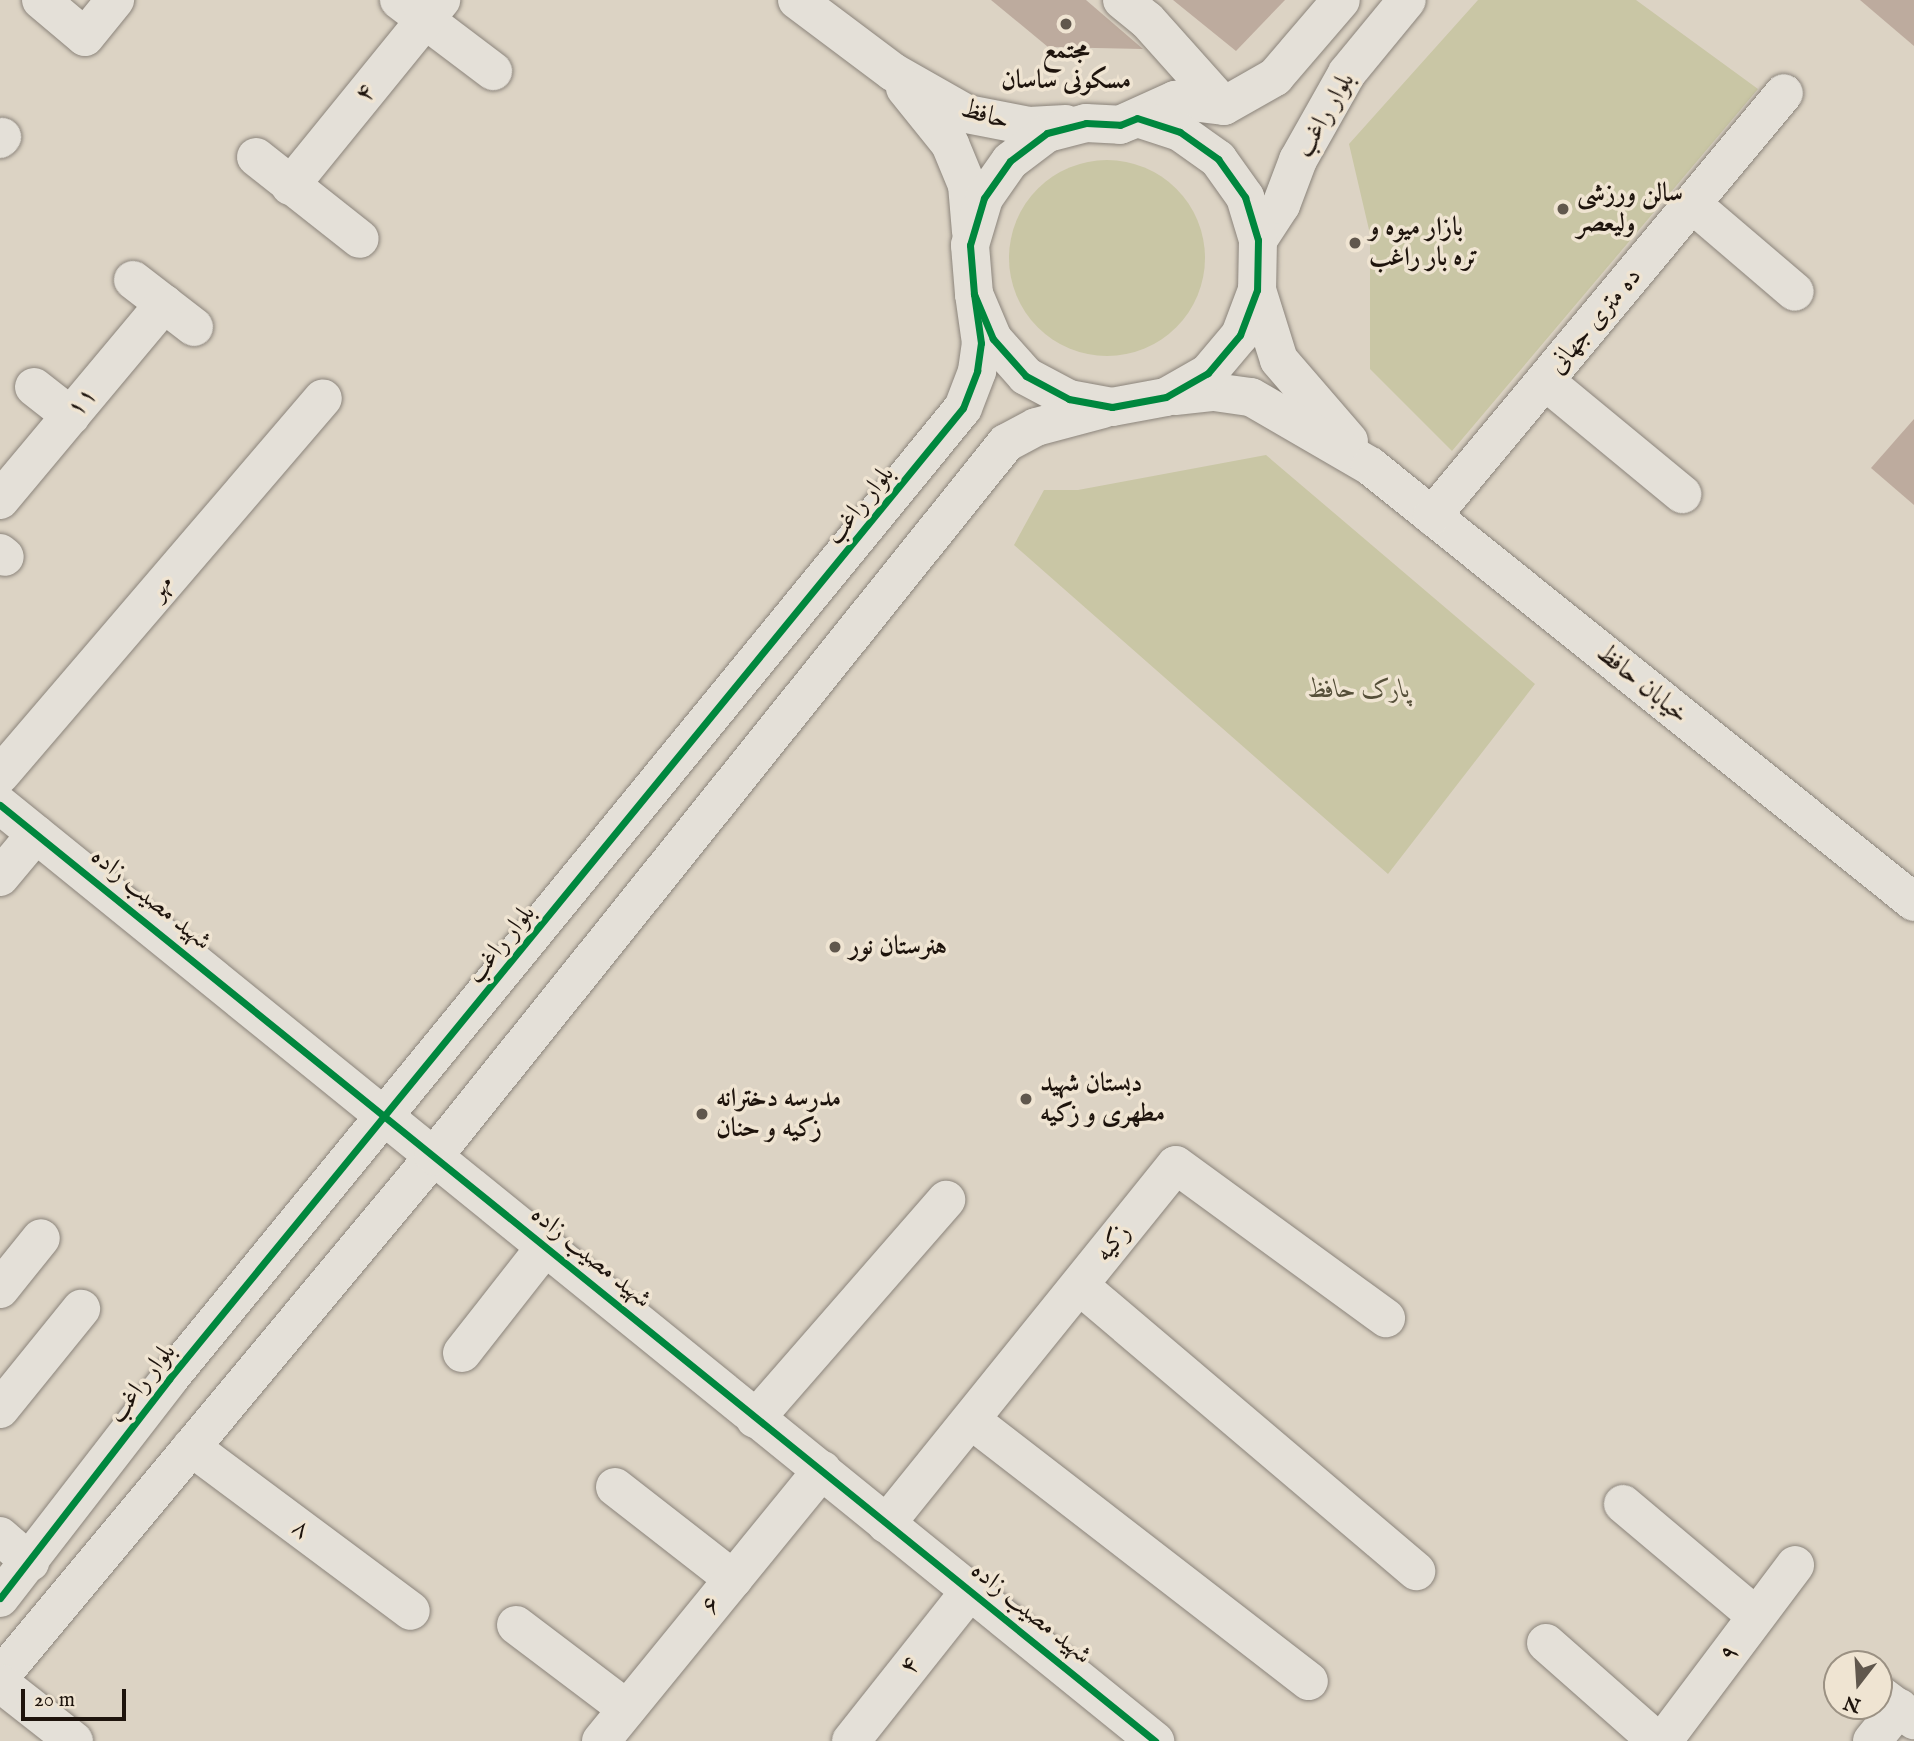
<!DOCTYPE html>
<meta charset="utf-8">
<style>
body{margin:0}
#map{position:relative;width:1914px;height:1741px;overflow:hidden;background:#dcd3c4;font-family:"IM FELL English",Amiri,serif}
div>[style]{position:absolute}
[style*='--x']{left:calc(var(--x)*1px);top:calc(var(--y)*1px);width:calc(var(--w)*1px);rotate:calc(var(--a)*1deg)}
.green>*{inset:0;background:#c9c6a5}
.round{border-radius:50%}
.building>*{inset:0;background:#bdab9e}
.roads{filter:drop-shadow(0 0 2px #8b847b) drop-shadow(0 0 2px #8b847b)}
.minor>*{height:38px;margin:-19px;padding:0 19px;transform-origin:19px;border-radius:19px;background:#e4e0d8}
.cycleway>*{height:7px;margin:-3.5px;padding:0 3.5px;transform-origin:3.5px;border-radius:3.5px;background:#00873e}
.dots>*{width:19px;height:19px;translate:-50% -50%;box-sizing:border-box;border:4px solid #efe4d2;border-radius:50%}
span{translate:-50% -50%;white-space:nowrap;text-align:center;line-height:1.15;-webkit-text-stroke:7px #efe4d2;paint-order:stroke}
.poi-label{font-size:26px;color:#1e140d;font-weight:700}
.left{translate:0 -50%;text-align:left}
.street-label{font-size:26px;color:#1e140d}
.park-label{font-size:26px;color:#554f39;font-style:italic}
.north{position:absolute;left:1823px;top:1650px;width:70px;height:70px;box-sizing:border-box;background:#efe4d2;border:2px solid #9b9183;border-radius:50%;rotate:197deg;font-size:19px;font-weight:700;line-height:28px;text-align:center;color:#1e140d}
.north::after{content:'';display:block;margin:auto;width:24px;height:32px;background:#60574d;clip-path:polygon(50% 0,100% 100%,50% 72%,0 100%)}
.scale{position:absolute;left:21px;top:1689px;width:105px;height:32px;box-sizing:border-box;border:4px solid #1e140d;border-top:0;padding-left:9px;font-size:21px;line-height:24px;white-space:nowrap;color:#1e140d;-webkit-text-stroke:5px #efe4d2;paint-order:stroke}
</style>
<div id="map">
<div class="green">
<div style="clip-path:polygon(1478px 0,1636px 0,1758px 89px,1452px 451px,1370px 369px,1370px 234px,1349px 144px)"></div>
<div class="round" style="left:1009px;top:160px;width:196px;height:196px"></div>
<div style="clip-path:polygon(1266px 455px,1535px 684px,1388px 874px,1014px 545px,1044px 490px,1078px 490px)"></div>
</div>
<div class="building">
<div style="clip-path:polygon(991px 0,1086px 0,1143px 49px,1048px 47px)"></div>
<div style="clip-path:polygon(1173px 0,1285px 0,1236px 51px)"></div>
<div style="clip-path:polygon(1860px 0,1914px 0,1914px 46px)"></div>
<div style="clip-path:polygon(1914px 419px,1914px 505px,1871px 468px)"></div>
</div>
<div class="roads">
<div class="minor">
<div style="--x:41;--y:0;--w:57;--a:40.1"></div>
<div style="--x:85;--y:37;--w:48;--a:-51"></div>
<div style="--x:399;--y:0;--w:118;--a:37.1"></div>
<div style="--x:797;--y:0;--w:120;--a:36.9"></div>
<div style="--x:893;--y:72;--w:85;--a:29.6"></div>
<div style="--x:967;--y:114;--w:63;--a:11"></div>
<div style="--x:1029;--y:126;--w:37;--a:-3"></div>
<div style="--x:1122;--y:0;--w:32;--a:39"></div>
<div style="--x:1147;--y:20;--w:115;--a:48.2"></div>
<div style="--x:905;--y:88;--w:72;--a:51.2"></div>
<div style="--x:950;--y:144;--w:44;--a:67.5"></div>
<div style="--x:967;--y:185;--w:47;--a:85.1"></div>
<div style="--x:1126;--y:122;--w:54;--a:-24.2"></div>
<div style="--x:1175;--y:100;--w:49;--a:7"></div>
<div style="--x:1224;--y:106;--w:59;--a:-29.6"></div>
<div style="--x:1275;--y:77;--w:101;--a:-49.4"></div>
<div style="--x:0;--y:139;--w:3;--a:-45"></div>
<div style="--x:256;--y:157;--w:132;--a:38.3"></div>
<div style="--x:290;--y:186;--w:240;--a:-50.9"></div>
<div style="--x:1692;--y:204;--w:135;--a:40.5"></div>
<div style="--x:1258;--y:240;--w:42;--a:-56.7"></div>
<div style="--x:1281;--y:205;--w:48;--a:-69.3"></div>
<div style="--x:1298;--y:160;--w:100;--a:-60.6"></div>
<div style="--x:1347;--y:73;--w:94;--a:-50.6"></div>
<div style="--x:133;--y:280;--w:77;--a:37.6"></div>
<div style="--x:1257;--y:290;--w:73;--a:72.6"></div>
<div style="--x:1279;--y:360;--w:107;--a:49.2"></div>
<div style="--x:1545;--y:381;--w:178;--a:39.5"></div>
<div style="--x:34;--y:387;--w:47;--a:38.1"></div>
<div style="--x:1175;--y:396;--w:39;--a:-6"></div>
<div style="--x:1214;--y:392;--w:37;--a:8"></div>
<div style="--x:1251;--y:397;--w:138;--a:30.1"></div>
<div style="--x:1370;--y:466;--w:697;--a:38.71"></div>
<div style="--x:0;--y:500;--w:256;--a:-50.1"></div>
<div style="--x:1432;--y:516;--w:550;--a:-50.23"></div>
<div style="--x:0;--y:553;--w:6;--a:39"></div>
<div style="--x:0;--y:775;--w:496;--a:-49.4"></div>
<div style="--x:0;--y:805;--w:1487;--a:39.02"></div>
<div style="--x:0;--y:877;--w:56;--a:-50.1"></div>
<div style="--x:1080;--y:1286;--w:441;--a:40.3"></div>
<div style="--x:0;--y:1289;--w:65;--a:-51.2"></div>
<div style="--x:462;--y:1353;--w:136;--a:-51.9"></div>
<div style="--x:0;--y:1409;--w:129;--a:-51"></div>
<div style="--x:755;--y:1419;--w:291;--a:-48.9"></div>
<div style="--x:971;--y:1420;--w:427;--a:37.7"></div>
<div style="--x:191;--y:1447;--w:274;--a:36.7"></div>
<div style="--x:615;--y:1487;--w:150;--a:37.9"></div>
<div style="--x:1623;--y:1504;--w:174;--a:40.1"></div>
<div style="--x:886;--y:1524;--w:461;--a:-51.1"></div>
<div style="--x:1176;--y:1165;--w:260;--a:36.1"></div>
<div style="--x:0;--y:1536;--w:40;--a:41"></div>
<div style="--x:0;--y:1598;--w:277;--a:-52.3"></div>
<div style="--x:169;--y:1379;--w:1254;--a:-50.73"></div>
<div style="--x:963;--y:408;--w:40;--a:-69"></div>
<div style="--x:977;--y:371;--w:28;--a:-82"></div>
<div style="--x:981;--y:343;--w:49;--a:-98.1"></div>
<div style="--x:974;--y:294;--w:49;--a:-94.7"></div>
<div style="--x:970;--y:245;--w:49;--a:-73.4"></div>
<div style="--x:984;--y:198;--w:45;--a:-54.9"></div>
<div style="--x:1010;--y:161;--w:46;--a:-37.1"></div>
<div style="--x:1047;--y:133;--w:40;--a:-14.4"></div>
<div style="--x:1086;--y:123;--w:34;--a:3"></div>
<div style="--x:1120;--y:125;--w:18;--a:-22"></div>
<div style="--x:1137;--y:118;--w:45;--a:18"></div>
<div style="--x:1180;--y:132;--w:47;--a:35.4"></div>
<div style="--x:1218;--y:159;--w:47;--a:54.6"></div>
<div style="--x:1245;--y:197;--w:45;--a:73.2"></div>
<div style="--x:1258;--y:240;--w:50;--a:91.1"></div>
<div style="--x:1257;--y:290;--w:48;--a:110.7"></div>
<div style="--x:1240;--y:335;--w:50;--a:130.1"></div>
<div style="--x:1208;--y:373;--w:48;--a:150.3"></div>
<div style="--x:1166;--y:397;--w:55;--a:169.5"></div>
<div style="--x:1112;--y:407;--w:44;--a:-169.5"></div>
<div style="--x:1069;--y:399;--w:49;--a:-151.9"></div>
<div style="--x:1026;--y:376;--w:50;--a:-131.7"></div>
<div style="--x:993;--y:339;--w:49;--a:-112.9"></div>
<div style="--x:516;--y:1625;--w:139;--a:37.1"></div>
<div style="--x:1546;--y:1643;--w:148;--a:41.4"></div>
<div style="--x:0;--y:1677;--w:678;--a:-50.21"></div>
<div style="--x:434;--y:1156;--w:914;--a:-51.26"></div>
<div style="--x:1006;--y:443;--w:34;--a:-28"></div>
<div style="--x:1036;--y:427;--w:69;--a:-15"></div>
<div style="--x:0;--y:1683;--w:94;--a:38.1"></div>
<div style="--x:1879;--y:1694;--w:44;--a:36.6"></div>
<div style="--x:601;--y:1741;--w:350;--a:-50.8"></div>
<div style="--x:851;--y:1741;--w:191;--a:-51.6"></div>
<div style="--x:1663;--y:1741;--w:220;--a:-53.1"></div>
<div style="--x:1872;--y:1741;--w:43;--a:-50.7"></div>
</div>
</div>
<div class="cycleway">
<div style="--x:0;--y:805;--w:1487;--a:39.02"></div>
<div style="--x:0;--y:1598;--w:277;--a:-52.3"></div>
<div style="--x:169;--y:1379;--w:1254;--a:-50.73"></div>
<div style="--x:963;--y:408;--w:40;--a:-69"></div>
<div style="--x:977;--y:371;--w:28;--a:-82"></div>
<div style="--x:981;--y:343;--w:49;--a:-98.1"></div>
<div style="--x:974;--y:294;--w:49;--a:-94.7"></div>
<div style="--x:970;--y:245;--w:49;--a:-73.4"></div>
<div style="--x:984;--y:198;--w:45;--a:-54.9"></div>
<div style="--x:1010;--y:161;--w:46;--a:-37.1"></div>
<div style="--x:1047;--y:133;--w:40;--a:-14.4"></div>
<div style="--x:1086;--y:123;--w:34;--a:3"></div>
<div style="--x:1120;--y:125;--w:18;--a:-22"></div>
<div style="--x:1137;--y:118;--w:45;--a:18"></div>
<div style="--x:1180;--y:132;--w:47;--a:35.4"></div>
<div style="--x:1218;--y:159;--w:47;--a:54.6"></div>
<div style="--x:1245;--y:197;--w:45;--a:73.2"></div>
<div style="--x:1258;--y:240;--w:50;--a:91.1"></div>
<div style="--x:1257;--y:290;--w:48;--a:110.7"></div>
<div style="--x:1240;--y:335;--w:50;--a:130.1"></div>
<div style="--x:1208;--y:373;--w:48;--a:150.3"></div>
<div style="--x:1166;--y:397;--w:55;--a:169.5"></div>
<div style="--x:1112;--y:407;--w:44;--a:-169.5"></div>
<div style="--x:1069;--y:399;--w:49;--a:-151.9"></div>
<div style="--x:1026;--y:376;--w:50;--a:-131.7"></div>
<div style="--x:993;--y:339;--w:49;--a:-112.9"></div>
</div>
<div class="dots">
<div style="left:1066px;top:24px;background:#60574d"></div>
<div style="left:1563px;top:209px;background:#60574d"></div>
<div style="left:1355px;top:243px;background:#60574d"></div>
<div style="left:835px;top:947px;background:#60574d"></div>
<div style="left:1026px;top:1099px;background:#60574d"></div>
<div style="left:702px;top:1114px;background:#60574d"></div>
</div>
<div class="poi-label">
<span style="left:1066px;top:66px">مجتمع<br>مسکونی ساسان</span>
<span class="left" style="left:1577px;top:209px">سالن ورزشی<br>ولیعصر</span>
<span class="left" style="left:1369px;top:243px">بازار میوه و<br>تره بار راغب</span>
<span class="left" style="left:849px;top:947px">هنرستان نور</span>
<span class="left" style="left:1040px;top:1099px">دبستان شهید<br>مطهری و زکیه</span>
<span class="left" style="left:716px;top:1114px">مدرسه دخترانه<br>زکیه و حنان</span>
</div>
<div class="street-label">
<span style="left:365px;top:93px;rotate:-51deg">۴</span>
<span style="left:985px;top:115px;rotate:16deg">حافظ</span>
<span style="left:1325px;top:115px;rotate:-60deg">بلوار راغب</span>
<span style="left:1595px;top:321px;rotate:-50deg">ده متری جهانی</span>
<span style="left:82px;top:402px;rotate:-50deg">۱۱</span>
<span style="left:860px;top:505px;rotate:-51deg">بلوار راغب</span>
<span style="left:161px;top:587px;rotate:-49deg">مهر</span>
<span style="left:1642px;top:684px;rotate:39deg">خیابان حافظ</span>
<span style="left:151px;top:899px;rotate:39deg">شهید مصیب زاده</span>
<span style="left:501px;top:944px;rotate:-51deg">بلوار راغب</span>
<span style="left:1113px;top:1243px;rotate:-51deg">زکیه</span>
<span style="left:591px;top:1257px;rotate:39deg">شهید مصیب زاده</span>
<span style="left:142px;top:1383px;rotate:-52deg">بلوار راغب</span>
<span style="left:301px;top:1529px;rotate:37deg">۸</span>
<span style="left:711px;top:1605px;rotate:-51deg">۶</span>
<span style="left:1031px;top:1613px;rotate:39deg">شهید مصیب زاده</span>
<span style="left:1729px;top:1653px;rotate:-53deg">۹</span>
<span style="left:910px;top:1666px;rotate:-52deg">۴</span>
</div>
<div class="park-label">
<span style="left:1359px;top:690px">پارک حافظ</span>
</div>
<div class="north">N</div>
<div class="scale">20 m</div>
</div>
